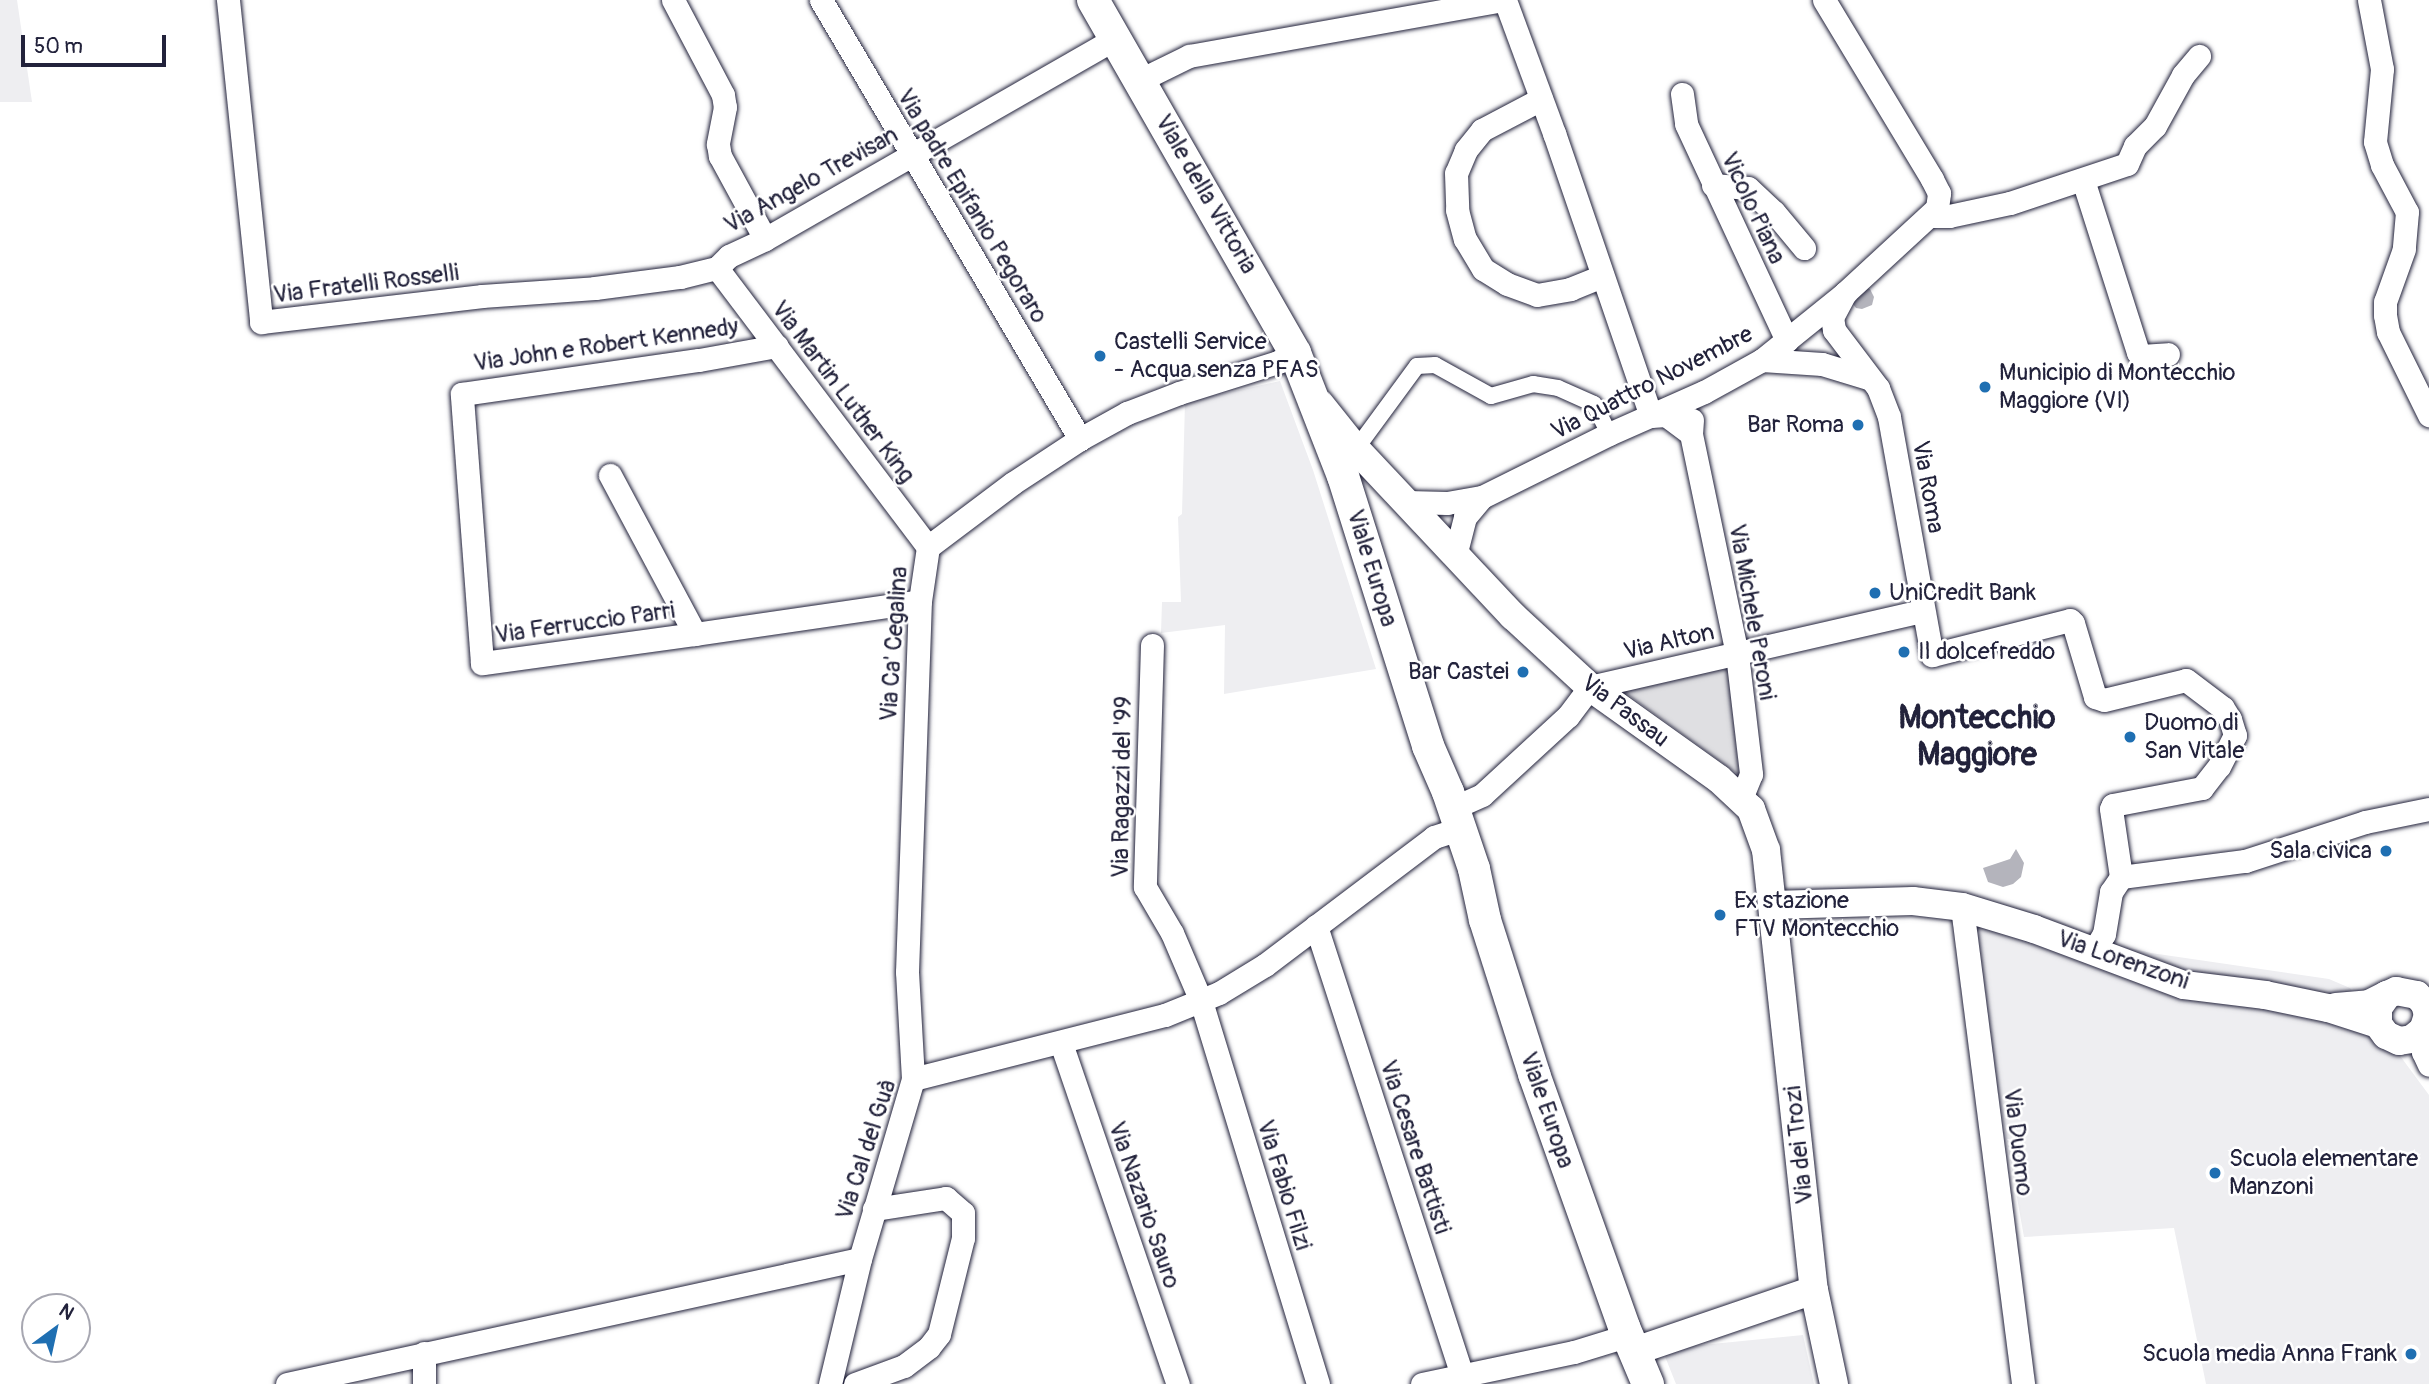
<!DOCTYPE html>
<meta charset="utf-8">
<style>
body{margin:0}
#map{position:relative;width:2429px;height:1384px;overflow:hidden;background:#fff;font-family:Pangolin,sans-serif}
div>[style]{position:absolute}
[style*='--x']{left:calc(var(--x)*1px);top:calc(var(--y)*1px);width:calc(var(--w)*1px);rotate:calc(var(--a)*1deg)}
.built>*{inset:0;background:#eeeef1}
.green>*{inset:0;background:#dfdfe2}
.water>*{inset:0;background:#b4b4bc}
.roads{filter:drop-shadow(0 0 2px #22223b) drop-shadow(0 0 2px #22223b)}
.pedestrian>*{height:16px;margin:-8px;padding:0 8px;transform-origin:8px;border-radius:8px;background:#fff}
.minor>*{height:23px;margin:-11.5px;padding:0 11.5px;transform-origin:11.5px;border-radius:11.5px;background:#fff}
.tertiary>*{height:28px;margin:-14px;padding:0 14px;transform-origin:14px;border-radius:14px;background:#fff}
.secondary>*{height:32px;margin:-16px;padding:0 16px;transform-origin:16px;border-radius:16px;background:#fff}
.dots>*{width:19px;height:19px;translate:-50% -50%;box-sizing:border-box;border:4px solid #fff;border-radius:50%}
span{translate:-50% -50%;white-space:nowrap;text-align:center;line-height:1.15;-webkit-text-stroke:5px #fff;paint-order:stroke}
.street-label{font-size:24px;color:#22223b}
.poi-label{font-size:24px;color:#22223b}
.left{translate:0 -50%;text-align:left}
.right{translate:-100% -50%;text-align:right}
.district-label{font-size:32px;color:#22223b;font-weight:700}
.north{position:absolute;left:21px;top:1293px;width:70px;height:70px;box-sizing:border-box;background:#fff;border:2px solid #a7a7b1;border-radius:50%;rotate:33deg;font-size:19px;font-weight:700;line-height:28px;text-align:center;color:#22223b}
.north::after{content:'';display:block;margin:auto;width:24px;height:32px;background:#1f6fb2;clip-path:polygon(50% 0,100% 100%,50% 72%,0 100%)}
.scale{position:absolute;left:21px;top:35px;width:145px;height:32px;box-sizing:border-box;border:4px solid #22223b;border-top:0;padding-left:9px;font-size:21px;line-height:24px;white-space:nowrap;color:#22223b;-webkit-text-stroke:5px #fff;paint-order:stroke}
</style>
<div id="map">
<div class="built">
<div style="clip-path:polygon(0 0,17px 0,32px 102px,0 102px)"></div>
<div style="clip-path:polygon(1280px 381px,1313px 470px,1376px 669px,1224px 694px,1225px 625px,1161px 633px,1162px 602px,1181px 602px,1178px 517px,1182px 514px,1185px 402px)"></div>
<div style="clip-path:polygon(1968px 894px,2049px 917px,2121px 946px,2151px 953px,2329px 979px,2350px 988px,2429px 1095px,2429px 1384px,2206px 1384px,2174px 1228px,2024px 1237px,1991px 1051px)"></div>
<div style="clip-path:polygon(1803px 1335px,1814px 1384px,1676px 1384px,1662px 1349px)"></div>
</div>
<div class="green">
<div style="clip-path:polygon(1728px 665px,1739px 775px,1623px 691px)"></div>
</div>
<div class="water">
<div style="clip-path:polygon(1862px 286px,1870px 289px,1874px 297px,1872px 305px,1862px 309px,1856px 308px,1850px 300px)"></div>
<div style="clip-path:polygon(2016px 849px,2024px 863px,2021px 877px,2013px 884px,2003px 887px,1988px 882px,1983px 868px,2010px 859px)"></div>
</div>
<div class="roads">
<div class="pedestrian">
<div style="--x:1356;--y:449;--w:103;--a:-53.7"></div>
<div style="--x:1417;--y:366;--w:18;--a:-3"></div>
<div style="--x:1435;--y:365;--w:64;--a:29"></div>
<div style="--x:1491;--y:396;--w:44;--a:-15.9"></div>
<div style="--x:1533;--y:384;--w:25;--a:9"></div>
<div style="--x:1558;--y:388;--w:39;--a:24"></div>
<div style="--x:1594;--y:404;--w:34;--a:63"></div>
</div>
<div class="minor">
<div style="--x:228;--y:0;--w:324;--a:84.1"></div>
<div style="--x:261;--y:322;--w:223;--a:-6.7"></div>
<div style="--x:482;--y:296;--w:113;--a:-4"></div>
<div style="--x:595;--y:288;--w:86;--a:-7.4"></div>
<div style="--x:680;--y:277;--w:38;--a:-14"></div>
<div style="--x:673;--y:0;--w:107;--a:62.2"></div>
<div style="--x:723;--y:95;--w:12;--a:81"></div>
<div style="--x:725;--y:107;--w:38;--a:101"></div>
<div style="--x:718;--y:144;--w:12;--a:81"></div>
<div style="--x:720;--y:156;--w:94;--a:61.5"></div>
<div style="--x:821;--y:0;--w:510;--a:59.46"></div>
<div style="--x:1505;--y:0;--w:142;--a:69.8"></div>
<div style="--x:1554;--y:133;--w:299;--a:71.1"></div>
<div style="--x:1651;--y:416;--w:15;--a:-4"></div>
<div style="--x:1666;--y:415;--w:31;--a:37"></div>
<div style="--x:2369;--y:0;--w:70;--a:79.3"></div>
<div style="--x:2382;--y:69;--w:73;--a:95.5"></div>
<div style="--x:2375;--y:142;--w:24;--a:73"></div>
<div style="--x:2382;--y:165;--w:53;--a:62"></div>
<div style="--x:2407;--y:212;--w:37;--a:95"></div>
<div style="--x:2404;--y:249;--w:56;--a:109.7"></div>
<div style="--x:2385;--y:302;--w:13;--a:90"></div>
<div style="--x:2385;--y:315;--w:17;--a:80"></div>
<div style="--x:2388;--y:332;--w:93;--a:63.7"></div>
<div style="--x:1140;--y:80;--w:55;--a:-26.1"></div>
<div style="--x:1189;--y:56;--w:319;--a:-10.1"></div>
<div style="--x:1682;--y:94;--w:30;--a:82"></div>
<div style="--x:1686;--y:124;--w:239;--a:65"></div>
<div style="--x:1541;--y:99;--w:67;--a:152.3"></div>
<div style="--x:1482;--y:130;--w:26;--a:129"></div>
<div style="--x:1466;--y:150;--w:25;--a:113"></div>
<div style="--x:1456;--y:173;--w:37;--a:88"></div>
<div style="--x:1457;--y:210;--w:30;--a:75"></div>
<div style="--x:1465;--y:239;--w:35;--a:59"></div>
<div style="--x:1483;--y:269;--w:28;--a:32"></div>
<div style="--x:1507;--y:284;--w:32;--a:20"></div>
<div style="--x:1537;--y:295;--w:34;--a:-10"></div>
<div style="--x:1570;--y:289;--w:35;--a:-22"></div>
<div style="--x:2083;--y:180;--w:181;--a:72.3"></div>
<div style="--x:2138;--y:352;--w:5;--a:53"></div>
<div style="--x:2141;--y:356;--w:27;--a:-4"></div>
<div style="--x:1713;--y:185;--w:35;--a:5"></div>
<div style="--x:1748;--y:188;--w:35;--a:43"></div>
<div style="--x:1774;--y:212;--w:47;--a:50.2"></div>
<div style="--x:1930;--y:216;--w:19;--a:0"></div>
<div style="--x:1949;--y:216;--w:62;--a:-12"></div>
<div style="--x:2010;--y:203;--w:123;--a:-18.4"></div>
<div style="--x:2127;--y:164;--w:20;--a:-66"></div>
<div style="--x:2135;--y:146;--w:28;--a:-45"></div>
<div style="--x:2155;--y:126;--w:58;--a:-61.2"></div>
<div style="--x:2183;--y:75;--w:25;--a:-50"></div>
<div style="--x:717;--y:268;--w:17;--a:-45"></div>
<div style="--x:729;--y:256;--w:40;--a:-25"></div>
<div style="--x:765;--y:239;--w:404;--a:-29.8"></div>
<div style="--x:717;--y:268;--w:350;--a:52.9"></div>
<div style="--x:1845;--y:293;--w:27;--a:118"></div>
<div style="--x:1832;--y:317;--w:13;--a:81"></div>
<div style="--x:1834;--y:330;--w:73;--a:52.8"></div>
<div style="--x:1878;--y:388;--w:31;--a:69"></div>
<div style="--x:1889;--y:417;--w:242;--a:79.8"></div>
<div style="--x:1932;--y:655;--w:142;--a:-14.2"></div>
<div style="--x:2070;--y:620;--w:4;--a:45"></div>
<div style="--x:2073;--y:623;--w:77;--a:73.4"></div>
<div style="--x:2095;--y:697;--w:9;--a:18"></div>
<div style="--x:2104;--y:700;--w:84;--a:-13.7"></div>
<div style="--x:2186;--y:680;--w:46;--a:37.1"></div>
<div style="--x:2223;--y:708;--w:13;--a:58"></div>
<div style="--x:2230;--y:719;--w:17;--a:73"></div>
<div style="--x:2235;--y:735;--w:35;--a:117"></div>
<div style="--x:2219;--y:766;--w:28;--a:128"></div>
<div style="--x:2202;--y:788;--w:91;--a:169.2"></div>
<div style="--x:2113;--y:805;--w:4;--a:117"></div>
<div style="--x:2111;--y:809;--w:69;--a:81.6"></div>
<div style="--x:1762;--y:360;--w:60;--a:3.8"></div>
<div style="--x:1822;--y:364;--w:48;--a:16.9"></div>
<div style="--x:1692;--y:420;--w:14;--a:94"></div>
<div style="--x:1691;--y:434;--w:225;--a:78.2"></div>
<div style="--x:1737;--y:654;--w:121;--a:83.3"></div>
<div style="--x:1751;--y:774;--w:27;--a:112"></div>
<div style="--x:610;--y:475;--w:180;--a:61.9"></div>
<div style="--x:695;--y:634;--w:227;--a:-8.3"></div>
<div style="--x:1407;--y:502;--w:40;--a:1.4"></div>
<div style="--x:1447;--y:503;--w:36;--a:-10"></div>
<div style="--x:1482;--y:497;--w:142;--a:-26.4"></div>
<div style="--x:1609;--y:434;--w:104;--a:-23.9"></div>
<div style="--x:1704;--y:392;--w:66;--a:-28.9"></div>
<div style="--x:1762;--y:360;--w:107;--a:-38.9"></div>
<div style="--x:1845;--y:293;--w:125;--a:-42.7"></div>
<div style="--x:1937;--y:208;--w:15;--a:-82"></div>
<div style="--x:1939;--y:193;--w:16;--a:-117"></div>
<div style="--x:1932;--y:179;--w:209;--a:-121.1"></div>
<div style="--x:1455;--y:556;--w:40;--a:-75.6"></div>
<div style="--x:1465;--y:517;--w:26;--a:-50"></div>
<div style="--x:695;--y:634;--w:215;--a:172.2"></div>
<div style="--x:482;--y:663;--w:270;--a:-94.3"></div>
<div style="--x:462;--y:394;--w:239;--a:-8.2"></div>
<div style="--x:699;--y:360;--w:79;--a:-10.2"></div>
<div style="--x:1152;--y:645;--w:242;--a:91.7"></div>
<div style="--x:1145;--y:887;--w:53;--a:59.6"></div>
<div style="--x:1172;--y:933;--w:74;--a:66.9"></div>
<div style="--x:1201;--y:1001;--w:400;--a:73"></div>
<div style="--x:1453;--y:808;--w:32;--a:-24"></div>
<div style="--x:1482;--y:795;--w:117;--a:-42.6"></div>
<div style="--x:1568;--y:716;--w:36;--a:-53"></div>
<div style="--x:1590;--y:687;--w:341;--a:-12.9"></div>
<div style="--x:2121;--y:877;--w:125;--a:-7.4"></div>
<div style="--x:2245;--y:861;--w:126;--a:-18"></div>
<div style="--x:2365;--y:822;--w:65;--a:-11.5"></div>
<div style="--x:1962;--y:907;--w:481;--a:82.7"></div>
<div style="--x:1316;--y:926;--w:482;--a:72"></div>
<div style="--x:2093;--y:952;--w:21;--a:-59"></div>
<div style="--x:2104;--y:934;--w:43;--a:-80.5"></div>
<div style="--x:2111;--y:892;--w:18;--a:-56"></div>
<div style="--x:2423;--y:1030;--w:22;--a:90"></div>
<div style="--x:2423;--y:1052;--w:14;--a:65"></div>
<div style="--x:1061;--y:1043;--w:361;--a:71.1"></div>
<div style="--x:913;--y:1079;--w:107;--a:-93.2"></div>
<div style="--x:907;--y:972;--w:371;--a:-88"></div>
<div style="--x:920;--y:601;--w:55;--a:-81.6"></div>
<div style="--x:928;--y:547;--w:106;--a:-37"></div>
<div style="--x:1013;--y:483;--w:80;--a:-33.3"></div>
<div style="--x:1080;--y:439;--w:54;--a:-29"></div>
<div style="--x:1127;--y:413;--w:56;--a:-21"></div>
<div style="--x:1179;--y:393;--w:104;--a:-17.4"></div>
<div style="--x:1278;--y:362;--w:19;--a:-28"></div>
<div style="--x:287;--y:1384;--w:586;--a:-12.31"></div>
<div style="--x:424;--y:1384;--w:31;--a:-90"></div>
<div style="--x:830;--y:1384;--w:129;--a:-76.5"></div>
<div style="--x:860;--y:1259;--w:188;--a:-73.6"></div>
<div style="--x:913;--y:1079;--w:260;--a:-14.3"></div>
<div style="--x:1165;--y:1015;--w:58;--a:-22.2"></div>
<div style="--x:1219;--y:993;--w:54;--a:-31.3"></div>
<div style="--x:1265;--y:965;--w:212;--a:-37.1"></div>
<div style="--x:1434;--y:837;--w:13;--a:-18"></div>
<div style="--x:855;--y:1384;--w:52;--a:-20.2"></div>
<div style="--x:904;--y:1366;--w:31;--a:-37"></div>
<div style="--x:929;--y:1347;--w:16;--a:-52"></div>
<div style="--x:939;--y:1334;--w:99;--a:-76"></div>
<div style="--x:963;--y:1238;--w:25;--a:-90"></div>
<div style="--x:963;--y:1213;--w:23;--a:-139"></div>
<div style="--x:946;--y:1198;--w:73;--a:171.3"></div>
<div style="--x:1422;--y:1384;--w:155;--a:-11.9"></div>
<div style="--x:1574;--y:1352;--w:51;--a:-17"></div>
</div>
<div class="tertiary">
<div style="--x:1320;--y:404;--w:58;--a:51.3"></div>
<div style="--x:1356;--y:449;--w:229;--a:46.8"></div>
<div style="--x:1513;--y:616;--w:105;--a:42.7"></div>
<div style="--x:1590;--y:687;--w:158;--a:35.5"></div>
<div style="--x:1719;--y:779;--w:44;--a:43.2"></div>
<div style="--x:1751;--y:809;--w:44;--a:69.9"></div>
<div style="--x:1766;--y:850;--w:443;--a:83.8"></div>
<div style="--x:1814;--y:1290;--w:96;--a:78"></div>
<div style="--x:1772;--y:905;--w:141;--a:-1.6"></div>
<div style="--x:1913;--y:901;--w:49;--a:7"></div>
<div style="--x:1962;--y:907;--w:75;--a:17"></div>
<div style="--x:2034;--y:929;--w:160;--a:20.5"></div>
<div style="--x:2184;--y:985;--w:82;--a:7"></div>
<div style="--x:2265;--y:995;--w:64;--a:11.7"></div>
<div style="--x:2328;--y:1008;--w:52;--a:17.7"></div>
<div style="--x:2336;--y:1007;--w:33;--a:-5"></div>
<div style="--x:2369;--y:1004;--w:20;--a:-27"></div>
<div style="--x:2387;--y:995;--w:10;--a:-24"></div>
<div style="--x:2396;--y:991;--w:21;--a:11"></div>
<div style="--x:2417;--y:995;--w:12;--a:48"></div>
<div style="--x:2425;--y:1004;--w:11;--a:75"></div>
<div style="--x:2428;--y:1015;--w:16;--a:108"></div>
<div style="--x:2423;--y:1030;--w:14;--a:141"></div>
<div style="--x:2412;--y:1039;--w:13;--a:171"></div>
<div style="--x:2399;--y:1041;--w:14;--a:-155"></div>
<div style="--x:2386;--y:1035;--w:14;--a:-126"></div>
<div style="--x:2378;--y:1024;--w:16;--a:-90"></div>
<div style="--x:2378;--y:1008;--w:16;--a:-55"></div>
<div style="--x:1635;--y:1351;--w:189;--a:-18.8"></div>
</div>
<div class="secondary">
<div style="--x:1093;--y:0;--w:407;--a:60.2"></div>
<div style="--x:1295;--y:353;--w:132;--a:68.7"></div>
<div style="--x:1343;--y:476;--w:283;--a:72.5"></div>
<div style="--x:1428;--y:746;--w:50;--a:66.5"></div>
<div style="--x:1448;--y:792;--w:81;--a:71.3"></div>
<div style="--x:1474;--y:869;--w:52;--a:77.8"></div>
<div style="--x:1485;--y:920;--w:162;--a:72.3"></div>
<div style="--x:1534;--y:1074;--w:269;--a:70.4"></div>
<div style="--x:1624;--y:1327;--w:62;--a:67.2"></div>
</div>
</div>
<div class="dots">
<div style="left:1100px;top:356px;background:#1f6fb2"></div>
<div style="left:1985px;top:387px;background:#1f6fb2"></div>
<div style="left:1858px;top:425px;background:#1f6fb2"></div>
<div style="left:1875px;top:593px;background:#1f6fb2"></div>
<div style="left:1904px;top:652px;background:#1f6fb2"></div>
<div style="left:1523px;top:672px;background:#1f6fb2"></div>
<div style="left:2130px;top:737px;background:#1f6fb2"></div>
<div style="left:2386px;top:851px;background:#1f6fb2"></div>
<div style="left:1720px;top:915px;background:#1f6fb2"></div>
<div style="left:2215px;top:1173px;background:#1f6fb2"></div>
<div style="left:2411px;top:1354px;background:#1f6fb2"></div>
</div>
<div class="street-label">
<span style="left:811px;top:180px;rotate:-29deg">Via Angelo Trevisan</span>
<span style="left:1206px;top:194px;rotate:60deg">Viale della Vittoria</span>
<span style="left:972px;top:206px;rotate:59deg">Via padre Epifanio Pegoraro</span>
<span style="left:1753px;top:208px;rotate:65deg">Vicolo Piana</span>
<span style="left:366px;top:284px;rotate:-7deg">Via Fratelli Rosselli</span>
<span style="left:606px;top:345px;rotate:-8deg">Via John e Robert Kennedy</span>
<span style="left:1652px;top:383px;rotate:-27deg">Via Quattro Novembre</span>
<span style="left:843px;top:392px;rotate:53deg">Via Martin Luther King</span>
<span style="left:1928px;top:487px;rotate:80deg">Via Roma</span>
<span style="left:1372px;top:568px;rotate:73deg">Viale Europa</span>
<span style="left:1752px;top:612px;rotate:80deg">Via Michele Peroni</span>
<span style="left:585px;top:623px;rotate:-8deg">Via Ferruccio Parri</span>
<span style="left:1669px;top:642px;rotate:-13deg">Via Alton</span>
<span style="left:894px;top:644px;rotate:-86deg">Via Ca' Cegalina</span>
<span style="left:1625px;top:711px;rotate:37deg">Via Passau</span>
<span style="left:1122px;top:787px;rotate:-89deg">Via Ragazzi del '99</span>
<span style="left:2123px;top:960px;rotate:19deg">Via Lorenzoni</span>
<span style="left:1547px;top:1110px;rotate:71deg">Viale Europa</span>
<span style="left:2018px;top:1142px;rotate:83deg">Via Duomo</span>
<span style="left:1799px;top:1145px;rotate:-96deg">Via dei Trozi</span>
<span style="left:1415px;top:1147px;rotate:72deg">Via Cesare Battisti</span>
<span style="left:866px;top:1150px;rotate:-72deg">Via Cal del Guà</span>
<span style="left:1284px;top:1185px;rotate:73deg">Via Fabio Filzi</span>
<span style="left:1144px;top:1205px;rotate:71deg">Via Nazario Sauro</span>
</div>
<div class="poi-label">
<span class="left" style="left:1114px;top:356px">Castelli Service<br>- Acqua senza PFAS</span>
<span class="left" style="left:1999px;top:387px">Municipio di Montecchio<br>Maggiore (VI)</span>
<span class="right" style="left:1844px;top:425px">Bar Roma</span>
<span class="left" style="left:1889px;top:593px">UniCredit Bank</span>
<span class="left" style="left:1918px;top:652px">Il dolcefreddo</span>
<span class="right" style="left:1509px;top:672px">Bar Castei</span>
<span class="left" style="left:2144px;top:737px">Duomo di<br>San Vitale</span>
<span class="right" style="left:2372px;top:851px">Sala civica</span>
<span class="left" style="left:1734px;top:915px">Ex stazione<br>FTV Montecchio</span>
<span class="left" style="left:2229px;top:1173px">Scuola elementare<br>Manzoni</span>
<span class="right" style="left:2397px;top:1354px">Scuola media Anna Frank</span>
</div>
<div class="district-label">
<span style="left:1977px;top:737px">Montecchio<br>Maggiore</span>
</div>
<div class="north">N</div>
<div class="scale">50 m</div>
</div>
